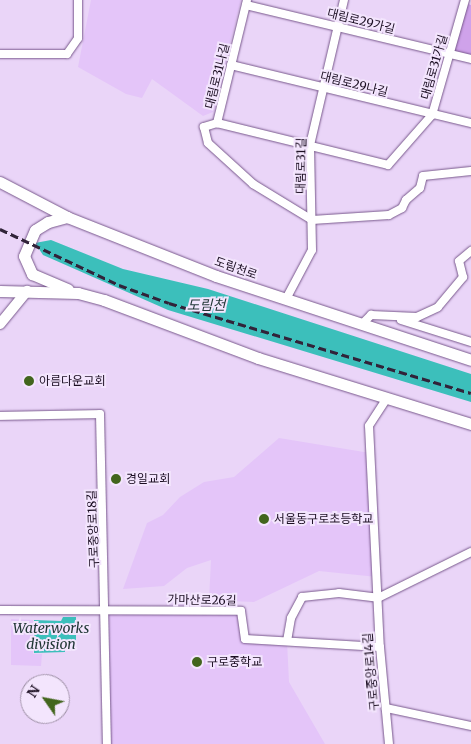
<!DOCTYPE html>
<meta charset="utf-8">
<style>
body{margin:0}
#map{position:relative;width:471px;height:744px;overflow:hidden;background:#ead5f8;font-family:Merriweather,"Noto Sans KR",serif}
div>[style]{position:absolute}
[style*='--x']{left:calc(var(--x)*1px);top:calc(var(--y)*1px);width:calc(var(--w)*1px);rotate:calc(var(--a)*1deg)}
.built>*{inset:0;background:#e4c5f9}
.green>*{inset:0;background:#cfa2ea}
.water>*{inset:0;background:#3cbfbb}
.roads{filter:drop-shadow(0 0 1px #78588c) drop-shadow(0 0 1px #78588c)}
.street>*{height:8px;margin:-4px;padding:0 4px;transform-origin:4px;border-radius:4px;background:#fff}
.secondary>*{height:10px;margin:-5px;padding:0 5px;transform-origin:5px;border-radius:5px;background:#fff}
.primary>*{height:11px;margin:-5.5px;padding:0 5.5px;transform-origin:5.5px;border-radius:5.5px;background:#fff}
.rail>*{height:2.5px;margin-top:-1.25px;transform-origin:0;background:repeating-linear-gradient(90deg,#312339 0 8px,transparent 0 12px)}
.dots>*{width:14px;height:14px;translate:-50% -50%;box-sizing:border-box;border:2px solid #f3e5fd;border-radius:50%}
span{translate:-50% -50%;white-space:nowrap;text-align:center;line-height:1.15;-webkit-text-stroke:4px #f3e5fd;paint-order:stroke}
.street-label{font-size:12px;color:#1b0e22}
.poi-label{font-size:12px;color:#1b0e22}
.left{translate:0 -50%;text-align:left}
.water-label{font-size:14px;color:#1f3534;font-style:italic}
.north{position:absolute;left:20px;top:674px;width:50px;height:50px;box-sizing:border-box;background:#f3e5fd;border:1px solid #9d8fa5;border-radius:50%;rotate:303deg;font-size:14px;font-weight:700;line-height:20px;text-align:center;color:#1b0e22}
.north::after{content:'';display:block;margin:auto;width:18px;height:22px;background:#42651d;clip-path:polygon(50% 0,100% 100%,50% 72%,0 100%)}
</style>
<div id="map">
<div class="built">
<div style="clip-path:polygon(91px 0,241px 0,213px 112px,203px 116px,152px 79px,142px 98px,126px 94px,78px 67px)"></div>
<div style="clip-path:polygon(279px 438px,370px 453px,377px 577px,319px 571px,254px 602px,209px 600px,211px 560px,187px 568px,164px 586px,123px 589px,147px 523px,163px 515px,180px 497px,204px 482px,234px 477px)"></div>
<div style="clip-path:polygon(106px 610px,241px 611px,245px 639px,287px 641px,289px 682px,325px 744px,107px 744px)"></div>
<div style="clip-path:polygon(11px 619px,33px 620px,33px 654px,42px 654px,41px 666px,11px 665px)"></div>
</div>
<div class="green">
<div style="clip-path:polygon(468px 4px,471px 5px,471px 55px,454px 51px)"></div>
</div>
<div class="water">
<div style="clip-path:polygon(51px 240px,123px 269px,208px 289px,471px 374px,471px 402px,168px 310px,43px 255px,35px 243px)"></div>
<div style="clip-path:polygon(63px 617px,76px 617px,76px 645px,65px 646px,65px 652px,34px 653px,34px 620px,61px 621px)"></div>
</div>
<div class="roads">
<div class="street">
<div style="--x:247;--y:0;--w:127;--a:103.7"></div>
<div style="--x:217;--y:123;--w:176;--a:13.8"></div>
<div style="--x:388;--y:165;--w:67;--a:-48.7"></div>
<div style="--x:432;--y:115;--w:120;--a:-74"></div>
<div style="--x:246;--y:5;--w:231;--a:13.5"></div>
<div style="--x:0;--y:54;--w:67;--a:0"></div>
<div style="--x:67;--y:54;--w:19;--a:-55"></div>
<div style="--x:78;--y:38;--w:38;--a:-90"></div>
<div style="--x:231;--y:65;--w:247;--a:13.6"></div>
<div style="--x:217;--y:123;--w:14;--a:163"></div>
<div style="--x:204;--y:127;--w:16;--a:76"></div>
<div style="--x:208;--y:143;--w:61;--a:42.3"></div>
<div style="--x:253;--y:184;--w:69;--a:31.4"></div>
<div style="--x:312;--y:220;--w:77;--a:-3.7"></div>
<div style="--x:389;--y:215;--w:15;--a:-28"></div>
<div style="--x:402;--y:208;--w:9;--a:-63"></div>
<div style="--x:406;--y:200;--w:18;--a:-41"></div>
<div style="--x:420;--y:188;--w:12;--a:-76"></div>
<div style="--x:423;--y:176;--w:48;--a:-5.9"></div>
<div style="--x:286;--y:299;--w:55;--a:-62"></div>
<div style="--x:312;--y:250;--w:105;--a:-91.1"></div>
<div style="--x:310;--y:145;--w:149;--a:-76.8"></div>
<div style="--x:401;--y:320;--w:73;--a:17.4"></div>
<div style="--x:362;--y:324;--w:13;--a:-45"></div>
<div style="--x:371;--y:315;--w:46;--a:2.5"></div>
<div style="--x:417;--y:317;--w:23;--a:-25"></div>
<div style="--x:438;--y:307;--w:39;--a:-50"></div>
<div style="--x:463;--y:277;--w:16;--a:-104"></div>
<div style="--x:459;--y:261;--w:16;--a:-40"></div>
<div style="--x:387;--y:398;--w:33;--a:123"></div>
<div style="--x:369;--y:426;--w:221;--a:87.2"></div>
<div style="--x:380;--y:647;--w:97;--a:84.7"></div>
<div style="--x:0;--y:416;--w:100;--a:-1.1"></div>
<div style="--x:100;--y:414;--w:330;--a:88.8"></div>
<div style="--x:0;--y:610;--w:241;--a:0.2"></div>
<div style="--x:241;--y:611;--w:28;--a:82"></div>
<div style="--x:245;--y:639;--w:135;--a:3.4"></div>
<div style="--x:287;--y:641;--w:23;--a:-80"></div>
<div style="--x:291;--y:618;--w:24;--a:-62"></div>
<div style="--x:302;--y:597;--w:37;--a:-6"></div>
<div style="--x:339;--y:593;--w:39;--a:7"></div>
<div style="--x:378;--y:598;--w:104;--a:-26.3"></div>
<div style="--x:386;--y:708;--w:87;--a:12"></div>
</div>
<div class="secondary">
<div style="--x:0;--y:324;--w:43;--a:-50.7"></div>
</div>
<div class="primary">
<div style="--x:0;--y:182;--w:76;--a:27.6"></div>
<div style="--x:67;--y:217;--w:160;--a:21.6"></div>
<div style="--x:216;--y:276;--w:268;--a:18.2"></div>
<div style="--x:67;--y:217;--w:20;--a:165"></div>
<div style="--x:48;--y:222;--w:15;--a:148"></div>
<div style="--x:35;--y:230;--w:28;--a:113"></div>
<div style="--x:24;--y:256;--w:20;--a:66"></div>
<div style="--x:32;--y:274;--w:39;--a:23"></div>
<div style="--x:0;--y:291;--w:78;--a:1.5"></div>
<div style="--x:78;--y:293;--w:27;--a:15"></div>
<div style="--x:104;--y:300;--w:165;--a:20.6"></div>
<div style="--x:258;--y:358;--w:223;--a:17.2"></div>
</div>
</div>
<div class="rail">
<div style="--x:0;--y:229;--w:132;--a:25.2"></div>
<div style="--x:119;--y:285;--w:53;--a:19.8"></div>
<div style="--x:169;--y:303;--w:315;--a:16.6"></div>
</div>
<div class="dots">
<div style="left:29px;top:381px;background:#42651d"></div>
<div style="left:116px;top:479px;background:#42651d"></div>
<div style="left:264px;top:519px;background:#42651d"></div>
<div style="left:197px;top:662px;background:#42651d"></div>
</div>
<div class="street-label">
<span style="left:361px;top:21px;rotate:14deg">대림로29가길</span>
<span style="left:434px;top:67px;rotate:-74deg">대림로31가길</span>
<span style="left:217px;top:76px;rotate:-76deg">대림로31나길</span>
<span style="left:354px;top:84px;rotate:14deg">대림로29나길</span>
<span style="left:301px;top:166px;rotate:-89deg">대림로31길</span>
<span style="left:236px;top:268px;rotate:19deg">도림천로</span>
<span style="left:93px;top:529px;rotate:-92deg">구로중앙로18길</span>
<span style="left:202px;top:600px;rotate:1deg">가마산로26길</span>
<span style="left:371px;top:672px;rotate:-95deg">구로중앙로14길</span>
</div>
<div class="poi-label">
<span class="left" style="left:39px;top:381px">아름다운교회</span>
<span class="left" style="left:126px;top:479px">경일교회</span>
<span class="left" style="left:274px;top:519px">서울동구로초등학교</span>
<span class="left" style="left:207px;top:662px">구로중학교</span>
</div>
<div class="water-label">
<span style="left:206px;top:305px">도림천</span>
<span style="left:51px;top:636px">Waterworks<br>division</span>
</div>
<div class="north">N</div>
</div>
